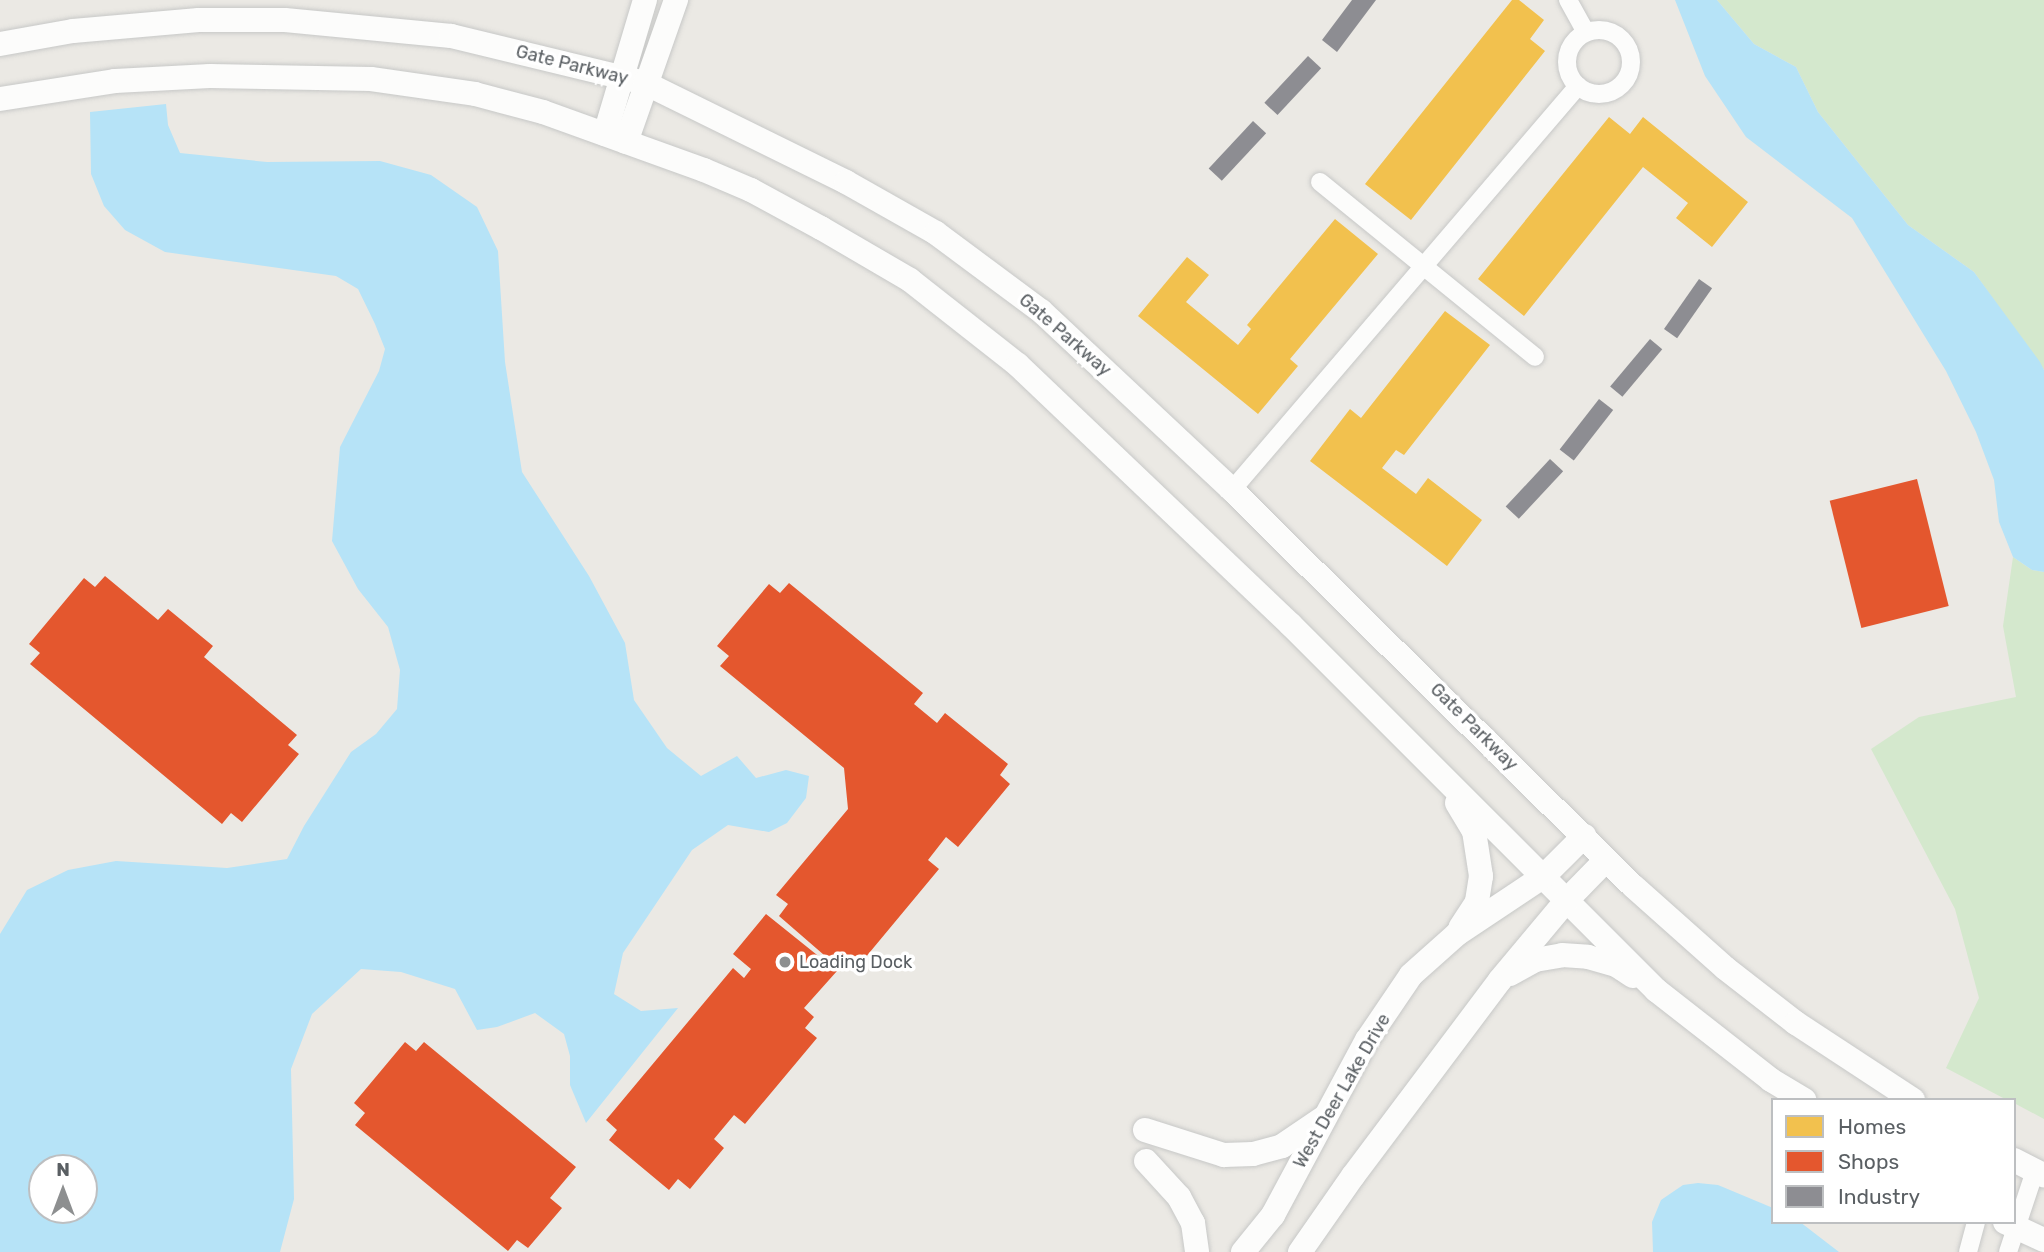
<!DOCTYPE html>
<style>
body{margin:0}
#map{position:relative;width:2044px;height:1252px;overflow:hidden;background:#ebe9e4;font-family:Rubik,sans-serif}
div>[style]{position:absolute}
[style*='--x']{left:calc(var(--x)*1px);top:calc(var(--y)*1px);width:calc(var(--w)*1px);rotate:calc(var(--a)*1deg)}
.green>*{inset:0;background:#d4e8cd}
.water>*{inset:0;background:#b6e3f7}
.homes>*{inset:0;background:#f2c14e}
.shops>*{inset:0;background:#e4572e;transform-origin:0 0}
.industry>*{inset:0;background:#8d8d92;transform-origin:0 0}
.roads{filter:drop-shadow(0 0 2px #c7c8c7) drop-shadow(0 0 2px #c7c8c7)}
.street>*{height:18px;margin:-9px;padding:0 9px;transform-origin:9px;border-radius:9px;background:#fcfcfb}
.street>.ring{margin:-9px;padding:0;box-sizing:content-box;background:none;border:18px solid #fcfcfb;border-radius:50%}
.secondary>*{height:24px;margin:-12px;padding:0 12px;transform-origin:12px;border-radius:12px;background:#fcfcfb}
.dots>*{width:19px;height:19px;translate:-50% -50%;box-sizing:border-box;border:4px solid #fff;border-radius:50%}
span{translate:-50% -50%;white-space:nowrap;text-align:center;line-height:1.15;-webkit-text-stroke:7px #fff;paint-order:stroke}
.street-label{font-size:18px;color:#5a5f63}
.poi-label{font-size:18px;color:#5a5f63}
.left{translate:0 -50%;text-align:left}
.legend{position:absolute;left:1771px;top:1098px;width:245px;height:126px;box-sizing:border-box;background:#fff;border:2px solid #bdbfc1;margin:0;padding:9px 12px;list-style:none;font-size:21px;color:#5a5f63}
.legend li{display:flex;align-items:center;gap:14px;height:35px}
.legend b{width:35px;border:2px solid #bdbfc1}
.north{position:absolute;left:28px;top:1154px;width:70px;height:70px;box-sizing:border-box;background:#fff;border:2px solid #bdbfc1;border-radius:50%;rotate:0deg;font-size:19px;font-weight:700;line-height:28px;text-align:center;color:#5a5f63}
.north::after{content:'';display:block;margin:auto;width:24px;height:32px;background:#8d8f90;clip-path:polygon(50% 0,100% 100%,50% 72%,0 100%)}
</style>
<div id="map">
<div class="green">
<div style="clip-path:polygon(1717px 0,2044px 0,2044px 370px,1974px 272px,1908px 225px,1818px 112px,1796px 67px,1754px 44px)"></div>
<div style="clip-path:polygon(2013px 557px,2032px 570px,2044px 572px,2044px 1119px,2014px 1103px,2014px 1100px,2007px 1100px,1946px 1068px,1979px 998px,1955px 909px,1871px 749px,1919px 717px,2016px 697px,2003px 626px)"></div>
</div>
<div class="water">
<div style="clip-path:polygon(1675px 0,1717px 0,1754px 44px,1796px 67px,1818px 112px,1908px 225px,1974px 272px,2040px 362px,2044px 370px,2044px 572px,2032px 570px,2013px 557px,1999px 522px,1994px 480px,1976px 432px,1946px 371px,1852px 218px,1746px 137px,1705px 76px)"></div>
<div style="clip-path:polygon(evenodd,166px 104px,168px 125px,180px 153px,267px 162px,380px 161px,431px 175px,477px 207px,498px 251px,505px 362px,522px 472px,589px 576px,625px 643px,634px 700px,667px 748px,701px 776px,737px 756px,756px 778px,786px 770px,809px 776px,806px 798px,787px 823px,769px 832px,728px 825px,692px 850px,623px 953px,614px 994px,641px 1011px,678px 1008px,586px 1123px,570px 1085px,570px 1056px,564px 1034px,535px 1013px,497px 1027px,477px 1030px,455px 989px,401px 972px,361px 969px,312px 1014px,291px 1069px,294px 1199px,280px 1252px,0 1252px,0 934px,27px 890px,68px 870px,116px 861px,227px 868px,287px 859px,304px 826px,351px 752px,376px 734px,397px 709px,400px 670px,388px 627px,358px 589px,332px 541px,340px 447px,379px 371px,385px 349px,375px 324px,358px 289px,336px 276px,165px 252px,125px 230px,104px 206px,91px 174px,90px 112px,166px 104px,84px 1168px,84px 1210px,42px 1210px,42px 1168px,84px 1168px)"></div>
<div style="clip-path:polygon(1698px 1183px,1718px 1185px,1773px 1208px,1773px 1222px,1800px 1222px,1839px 1252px,1653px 1252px,1652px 1222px,1661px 1200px,1683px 1185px)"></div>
</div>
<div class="homes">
<div style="clip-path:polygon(1512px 0,1519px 0,1544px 20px,1530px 39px,1545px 51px,1411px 220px,1365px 184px)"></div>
<div style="clip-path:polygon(1609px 117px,1630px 134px,1643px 117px,1748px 202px,1712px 247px,1676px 218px,1688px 203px,1643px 167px,1524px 316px,1478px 279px)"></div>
<div style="clip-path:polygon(1335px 219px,1378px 254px,1290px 359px,1298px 366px,1258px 414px,1138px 316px,1187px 257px,1209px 275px,1186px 302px,1238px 345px,1251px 329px,1247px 325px)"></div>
<div style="clip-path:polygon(1445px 311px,1490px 345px,1404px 455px,1396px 450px,1382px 468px,1416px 494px,1428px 478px,1482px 520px,1447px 566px,1310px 461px,1350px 409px,1361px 418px)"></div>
</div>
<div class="shops">
<div style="left:1917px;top:479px;width:131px;height:90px;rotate:76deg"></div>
<div style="clip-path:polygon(105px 576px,158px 620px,168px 609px,213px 646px,204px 657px,297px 735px,288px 745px,299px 754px,242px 822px,231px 813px,222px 824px,30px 664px,40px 653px,29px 644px,84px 578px,95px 587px)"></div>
<div style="clip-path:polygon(789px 583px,923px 693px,914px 704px,937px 723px,945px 713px,1008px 764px,1000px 775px,1010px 784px,958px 847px,946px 837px,928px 860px,939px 869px,860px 964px,849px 955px,839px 968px,779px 916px,788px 904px,776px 895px,848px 809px,844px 768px,720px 666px,729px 656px,717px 646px,769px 584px,780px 593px)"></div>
<div style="clip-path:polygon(766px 914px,837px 971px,804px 1008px,814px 1017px,805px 1028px,817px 1038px,745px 1124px,734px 1115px,714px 1139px,724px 1148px,690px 1189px,678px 1179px,669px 1190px,609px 1140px,617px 1130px,606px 1120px,733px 968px,744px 978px,751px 969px,733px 954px)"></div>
<div style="clip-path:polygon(405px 1042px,416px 1051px,424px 1042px,576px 1167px,550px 1198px,562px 1208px,528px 1248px,517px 1240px,508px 1251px,355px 1125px,365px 1113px,354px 1103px)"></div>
</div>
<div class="industry">
<div style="clip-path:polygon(1352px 0,1376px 0,1337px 52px,1322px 40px)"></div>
<div style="left:1308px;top:56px;width:18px;height:64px;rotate:43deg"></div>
<div style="left:1253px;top:121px;width:18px;height:65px;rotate:43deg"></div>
<div style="left:1699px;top:279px;width:16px;height:61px;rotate:35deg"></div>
<div style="left:1650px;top:339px;width:16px;height:62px;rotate:40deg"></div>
<div style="left:1599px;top:399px;width:18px;height:64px;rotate:38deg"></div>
<div style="left:1550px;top:459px;width:18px;height:65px;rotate:43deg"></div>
</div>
<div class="roads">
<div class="street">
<div style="--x:1568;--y:0;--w:37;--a:61"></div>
<div class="ring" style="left:1567px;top:30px;width:46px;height:46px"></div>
<div style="--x:1320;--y:182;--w:277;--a:39.1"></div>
<div style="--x:1232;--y:490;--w:532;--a:-49.42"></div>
<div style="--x:1968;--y:1252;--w:31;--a:-75"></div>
<div style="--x:2008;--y:1252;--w:85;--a:-71.6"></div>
</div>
<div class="secondary">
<div style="--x:0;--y:44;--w:74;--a:-10.1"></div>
<div style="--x:73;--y:31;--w:126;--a:-5"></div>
<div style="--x:199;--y:20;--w:86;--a:0"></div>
<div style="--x:285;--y:20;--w:167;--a:5.5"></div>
<div style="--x:451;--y:36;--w:200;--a:13.6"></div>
<div style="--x:645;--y:83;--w:224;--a:26.2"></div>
<div style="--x:846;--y:182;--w:103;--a:29.5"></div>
<div style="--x:936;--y:233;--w:131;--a:36.6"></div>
<div style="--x:1041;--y:311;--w:262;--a:43.1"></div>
<div style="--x:1232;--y:490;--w:564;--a:44.64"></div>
<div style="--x:1633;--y:886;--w:123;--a:41.7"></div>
<div style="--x:1725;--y:968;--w:90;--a:37.8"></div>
<div style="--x:1796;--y:1023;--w:140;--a:33.3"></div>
<div style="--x:0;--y:99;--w:116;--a:-8.9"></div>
<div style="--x:115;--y:81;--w:95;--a:-3"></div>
<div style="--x:210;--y:76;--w:161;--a:1.1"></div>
<div style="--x:371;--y:79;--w:105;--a:8.2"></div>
<div style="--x:475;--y:94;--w:70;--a:14.8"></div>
<div style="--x:543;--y:112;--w:171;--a:19.8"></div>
<div style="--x:704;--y:170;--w:51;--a:23.1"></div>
<div style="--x:751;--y:190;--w:80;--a:28.5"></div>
<div style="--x:821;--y:228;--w:103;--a:30.3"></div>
<div style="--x:910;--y:280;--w:137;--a:38.2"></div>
<div style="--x:1018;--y:365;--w:376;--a:43.6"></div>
<div style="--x:1290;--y:624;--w:518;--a:45"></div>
<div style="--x:1656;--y:990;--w:146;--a:38"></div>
<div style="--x:1771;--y:1080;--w:39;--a:31"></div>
<div style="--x:605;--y:134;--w:140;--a:-73.4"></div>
<div style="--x:626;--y:142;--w:151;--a:-70.6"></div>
<div style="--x:1457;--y:803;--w:33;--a:59"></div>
<div style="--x:1474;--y:831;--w:46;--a:81.2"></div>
<div style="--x:1481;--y:876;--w:26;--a:99"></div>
<div style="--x:1477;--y:902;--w:30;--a:123"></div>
<div style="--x:1510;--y:974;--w:29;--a:-29"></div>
<div style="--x:1535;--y:960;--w:27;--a:-10"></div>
<div style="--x:1562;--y:955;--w:26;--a:4"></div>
<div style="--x:1588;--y:957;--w:29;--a:16"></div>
<div style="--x:1616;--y:965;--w:20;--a:33"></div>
<div style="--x:1145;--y:1130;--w:83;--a:17.6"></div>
<div style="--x:1224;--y:1155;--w:29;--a:-2"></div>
<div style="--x:1253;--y:1154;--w:30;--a:-15"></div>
<div style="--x:1282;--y:1146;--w:50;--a:-34.3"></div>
<div style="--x:2014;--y:1160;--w:34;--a:27"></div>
<div style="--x:1146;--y:1161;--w:49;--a:47.5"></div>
<div style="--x:1179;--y:1197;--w:30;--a:62"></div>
<div style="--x:1193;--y:1223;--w:29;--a:82"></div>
<div style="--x:2005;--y:1222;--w:43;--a:24.8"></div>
<div style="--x:1243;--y:1252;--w:48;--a:-51"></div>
<div style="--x:1273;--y:1215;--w:199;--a:-61.8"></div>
<div style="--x:1367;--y:1040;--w:78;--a:-55.9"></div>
<div style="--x:1411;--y:975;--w:62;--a:-41.7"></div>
<div style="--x:1457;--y:934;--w:105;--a:-33.7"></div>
<div style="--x:1544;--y:876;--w:57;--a:-45"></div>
<div style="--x:1300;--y:1252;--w:93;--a:-55.1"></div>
<div style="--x:1353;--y:1176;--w:245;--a:-53.1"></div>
<div style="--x:1500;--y:980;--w:103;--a:-50.1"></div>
<div style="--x:1566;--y:901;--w:57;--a:-45.7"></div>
</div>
</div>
<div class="dots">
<div style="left:785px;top:962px;background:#8d8f90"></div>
</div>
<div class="street-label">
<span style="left:572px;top:65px;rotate:14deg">Gate Parkway</span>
<span style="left:1065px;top:335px;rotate:41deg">Gate Parkway</span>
<span style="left:1474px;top:727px;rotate:45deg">Gate Parkway</span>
<span style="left:1342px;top:1091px;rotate:-60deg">West Deer Lake Drive</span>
</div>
<div class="poi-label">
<span class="left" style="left:799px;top:962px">Loading Dock</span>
</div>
<ul class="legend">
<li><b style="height:19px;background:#f2c14e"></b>Homes</li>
<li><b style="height:19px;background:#e4572e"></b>Shops</li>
<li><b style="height:19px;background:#8d8d92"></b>Industry</li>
</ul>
<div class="north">N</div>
</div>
